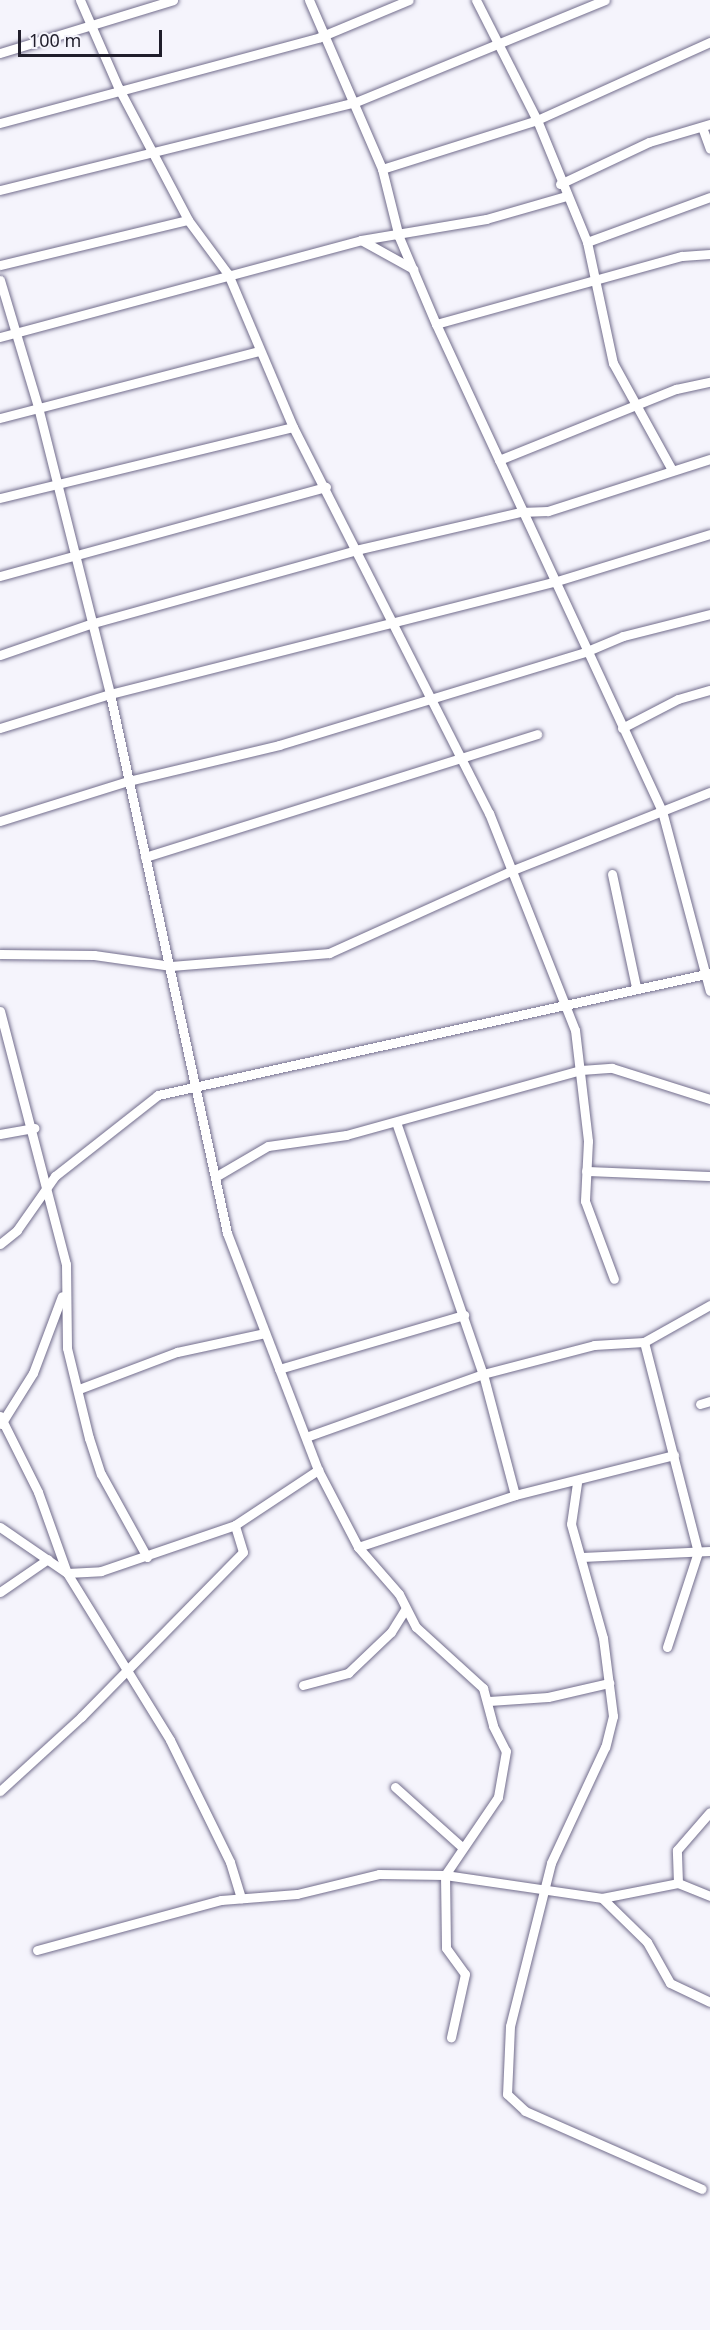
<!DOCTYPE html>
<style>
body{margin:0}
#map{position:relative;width:710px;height:2330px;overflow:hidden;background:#f5f4fc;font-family:"Noto Sans",sans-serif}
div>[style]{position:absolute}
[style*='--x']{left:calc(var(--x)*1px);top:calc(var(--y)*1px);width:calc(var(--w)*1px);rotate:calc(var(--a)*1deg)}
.roads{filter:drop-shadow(0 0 2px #726d8c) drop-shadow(0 0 2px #726d8c)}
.minor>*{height:9px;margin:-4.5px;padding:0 4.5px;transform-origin:4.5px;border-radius:4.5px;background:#fff}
span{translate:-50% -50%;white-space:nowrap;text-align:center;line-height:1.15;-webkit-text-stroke:6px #f5f4fc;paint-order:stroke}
.scale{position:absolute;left:18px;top:30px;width:144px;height:27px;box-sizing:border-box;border:3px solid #201e2b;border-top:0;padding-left:8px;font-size:18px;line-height:21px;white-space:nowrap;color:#201e2b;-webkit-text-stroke:4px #f5f4fc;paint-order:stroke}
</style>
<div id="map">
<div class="roads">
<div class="minor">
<div style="--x:80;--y:0;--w:95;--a:66.4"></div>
<div style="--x:118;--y:87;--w:150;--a:62.2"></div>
<div style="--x:188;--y:220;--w:67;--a:53.5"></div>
<div style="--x:228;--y:274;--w:166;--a:67"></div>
<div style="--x:293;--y:427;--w:433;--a:63.1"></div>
<div style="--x:489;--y:813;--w:233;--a:68.4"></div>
<div style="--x:575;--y:1030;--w:112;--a:83.3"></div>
<div style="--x:588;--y:1141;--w:60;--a:92.9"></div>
<div style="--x:585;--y:1201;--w:83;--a:69.6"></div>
<div style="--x:309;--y:0;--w:184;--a:66.6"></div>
<div style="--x:382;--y:169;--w:70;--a:76"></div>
<div style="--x:399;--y:237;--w:95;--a:67"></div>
<div style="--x:436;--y:324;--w:537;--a:65.11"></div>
<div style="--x:662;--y:811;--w:186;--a:75.1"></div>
<div style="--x:476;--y:0;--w:135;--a:63.1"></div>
<div style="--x:537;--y:120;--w:132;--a:67.7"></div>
<div style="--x:587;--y:242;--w:124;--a:77.9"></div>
<div style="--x:613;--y:363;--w:120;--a:61.1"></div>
<div style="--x:0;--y:53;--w:181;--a:-17"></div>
<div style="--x:0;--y:123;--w:331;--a:-15"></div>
<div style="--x:320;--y:37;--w:96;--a:-22.6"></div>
<div style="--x:702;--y:127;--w:23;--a:70"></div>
<div style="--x:382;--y:169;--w:163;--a:-17.5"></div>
<div style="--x:537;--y:120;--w:190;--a:-24.3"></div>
<div style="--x:560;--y:184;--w:98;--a:-25.3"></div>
<div style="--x:649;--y:142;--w:64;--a:-16.4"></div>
<div style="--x:0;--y:190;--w:367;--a:-13.9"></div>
<div style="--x:356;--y:102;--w:269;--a:-22.3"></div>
<div style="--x:361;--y:240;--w:60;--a:29.1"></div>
<div style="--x:587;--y:242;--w:131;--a:-20.1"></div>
<div style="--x:0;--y:265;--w:193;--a:-13.5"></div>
<div style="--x:0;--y:280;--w:133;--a:73.3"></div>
<div style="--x:38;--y:407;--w:296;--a:75.9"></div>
<div style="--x:110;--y:694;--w:552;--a:77.75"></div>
<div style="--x:227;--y:1233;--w:254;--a:69"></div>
<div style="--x:318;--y:1470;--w:87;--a:62.5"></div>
<div style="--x:358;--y:1547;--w:62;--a:48.9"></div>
<div style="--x:399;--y:1594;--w:37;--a:63"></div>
<div style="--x:416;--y:1627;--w:91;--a:42.3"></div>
<div style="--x:483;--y:1688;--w:39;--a:75"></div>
<div style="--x:493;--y:1726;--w:28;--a:63"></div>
<div style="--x:506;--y:1751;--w:47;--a:99.9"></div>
<div style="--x:498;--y:1797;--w:94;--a:124.2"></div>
<div style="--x:445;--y:1875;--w:73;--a:89.2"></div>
<div style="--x:446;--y:1948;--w:32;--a:54"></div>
<div style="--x:465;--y:1974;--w:65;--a:102.5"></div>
<div style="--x:436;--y:324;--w:255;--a:-15.5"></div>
<div style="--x:682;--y:256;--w:28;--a:-4"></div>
<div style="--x:0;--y:337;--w:374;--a:-15"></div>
<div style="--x:361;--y:240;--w:127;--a:-9.5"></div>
<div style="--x:486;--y:219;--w:83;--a:-16"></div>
<div style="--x:0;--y:418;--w:268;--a:-14.5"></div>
<div style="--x:499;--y:460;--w:191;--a:-21.9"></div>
<div style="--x:676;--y:389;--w:35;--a:-12"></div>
<div style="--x:0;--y:498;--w:301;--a:-13.6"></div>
<div style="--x:0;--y:576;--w:338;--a:-15.3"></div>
<div style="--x:0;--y:655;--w:95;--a:-19"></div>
<div style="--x:90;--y:624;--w:280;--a:-15.5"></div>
<div style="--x:360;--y:549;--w:164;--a:-13"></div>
<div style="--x:520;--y:512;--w:28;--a:-2"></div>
<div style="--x:548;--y:511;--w:170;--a:-17.8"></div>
<div style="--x:0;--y:728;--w:115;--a:-17.2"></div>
<div style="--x:110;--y:694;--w:458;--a:-14.2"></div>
<div style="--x:554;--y:582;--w:163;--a:-17.1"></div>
<div style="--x:622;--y:728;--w:63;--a:-27.4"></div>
<div style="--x:678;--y:699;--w:33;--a:-16"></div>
<div style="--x:0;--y:821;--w:134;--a:-17.4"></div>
<div style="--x:128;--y:781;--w:155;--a:-13.4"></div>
<div style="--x:279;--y:745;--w:320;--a:-16.9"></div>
<div style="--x:585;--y:652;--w:41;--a:-22.8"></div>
<div style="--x:623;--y:636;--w:90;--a:-14.2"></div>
<div style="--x:145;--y:857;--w:411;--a:-17.4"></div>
<div style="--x:612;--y:874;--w:116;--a:78"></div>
<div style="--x:0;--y:954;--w:94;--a:0.6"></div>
<div style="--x:94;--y:955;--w:78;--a:8.1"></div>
<div style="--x:171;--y:966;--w:159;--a:-4.7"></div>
<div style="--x:329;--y:953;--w:202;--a:-24.3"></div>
<div style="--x:513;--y:870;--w:212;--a:-21.6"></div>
<div style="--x:0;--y:1011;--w:261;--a:75.4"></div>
<div style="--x:66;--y:1264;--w:84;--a:89.3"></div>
<div style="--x:67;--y:1348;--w:93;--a:76.3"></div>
<div style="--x:89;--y:1438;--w:38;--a:72"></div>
<div style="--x:101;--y:1474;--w:95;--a:61"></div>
<div style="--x:396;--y:1122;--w:267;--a:71"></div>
<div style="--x:483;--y:1374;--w:125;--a:75.2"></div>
<div style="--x:0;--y:1134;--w:35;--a:-10"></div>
<div style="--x:586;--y:1171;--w:124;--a:2.3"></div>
<div style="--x:215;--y:1177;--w:61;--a:-30.3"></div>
<div style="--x:268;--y:1146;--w:79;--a:-8"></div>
<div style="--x:346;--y:1135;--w:244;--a:-15.5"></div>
<div style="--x:581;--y:1070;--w:31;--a:-4"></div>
<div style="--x:612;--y:1068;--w:103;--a:17.6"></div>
<div style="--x:0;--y:1244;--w:22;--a:-39"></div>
<div style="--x:17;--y:1230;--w:66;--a:-54.9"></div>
<div style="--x:55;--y:1176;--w:131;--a:-38.2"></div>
<div style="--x:158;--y:1095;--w:565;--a:-12.46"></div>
<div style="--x:644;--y:1342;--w:217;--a:75.6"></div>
<div style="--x:698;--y:1552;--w:100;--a:108.1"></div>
<div style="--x:279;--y:1369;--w:193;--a:-16.3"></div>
<div style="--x:79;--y:1389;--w:105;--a:-20.7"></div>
<div style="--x:177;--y:1352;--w:90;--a:-12.2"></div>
<div style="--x:700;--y:1404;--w:10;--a:-17"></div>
<div style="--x:0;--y:1416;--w:85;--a:63.4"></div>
<div style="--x:38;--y:1492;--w:86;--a:70.3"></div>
<div style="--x:67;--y:1573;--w:196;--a:58.3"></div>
<div style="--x:170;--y:1740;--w:136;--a:63.8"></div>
<div style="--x:230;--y:1862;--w:38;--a:73"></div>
<div style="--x:1;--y:1424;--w:60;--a:-57.9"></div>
<div style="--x:33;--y:1373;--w:82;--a:-69.4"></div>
<div style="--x:306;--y:1437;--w:188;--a:-19.6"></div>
<div style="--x:483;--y:1374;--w:115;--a:-14.6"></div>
<div style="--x:594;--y:1345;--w:50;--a:-3.4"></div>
<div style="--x:644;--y:1342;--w:76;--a:-29.3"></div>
<div style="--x:577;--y:1483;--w:41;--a:98.3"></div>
<div style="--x:571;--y:1524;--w:118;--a:74.3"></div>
<div style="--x:603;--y:1638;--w:79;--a:82.7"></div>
<div style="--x:613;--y:1716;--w:32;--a:104"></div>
<div style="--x:605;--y:1747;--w:128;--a:115"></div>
<div style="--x:551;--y:1863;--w:168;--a:104.1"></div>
<div style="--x:510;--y:2026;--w:68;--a:92.5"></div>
<div style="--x:507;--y:2094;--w:25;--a:43"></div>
<div style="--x:525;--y:2111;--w:193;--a:23.8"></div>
<div style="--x:0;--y:1527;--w:81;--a:34.5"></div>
<div style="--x:67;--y:1573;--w:34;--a:-3"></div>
<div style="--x:101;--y:1571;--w:142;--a:-18.9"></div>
<div style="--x:235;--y:1525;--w:100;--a:-33.5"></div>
<div style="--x:358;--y:1547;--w:165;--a:-18.3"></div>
<div style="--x:515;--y:1495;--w:164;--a:-14.1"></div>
<div style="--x:581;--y:1557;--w:129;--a:-2.7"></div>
<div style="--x:0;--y:1592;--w:58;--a:-34.5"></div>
<div style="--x:303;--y:1685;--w:47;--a:-14.9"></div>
<div style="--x:348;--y:1673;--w:59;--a:-43.6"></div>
<div style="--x:391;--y:1632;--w:26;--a:-58"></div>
<div style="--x:489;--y:1701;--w:59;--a:-3.9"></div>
<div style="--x:548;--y:1697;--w:63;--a:-12.9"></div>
<div style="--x:395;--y:1787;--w:91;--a:41.9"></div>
<div style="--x:0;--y:1791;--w:110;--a:-42.4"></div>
<div style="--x:81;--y:1717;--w:231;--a:-45.5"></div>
<div style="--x:243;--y:1552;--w:28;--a:-107"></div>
<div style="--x:678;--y:1883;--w:33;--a:-92"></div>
<div style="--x:677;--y:1850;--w:50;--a:-49"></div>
<div style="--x:602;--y:1898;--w:63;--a:44.4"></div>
<div style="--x:647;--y:1942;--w:47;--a:60.7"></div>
<div style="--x:670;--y:1983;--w:44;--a:25.4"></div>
<div style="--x:37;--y:1950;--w:191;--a:-15.2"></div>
<div style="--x:221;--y:1900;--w:76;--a:-4.5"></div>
<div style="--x:297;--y:1894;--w:84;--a:-13.7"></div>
<div style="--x:379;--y:1874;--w:66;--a:0.9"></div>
<div style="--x:445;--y:1875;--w:159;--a:8.3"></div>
<div style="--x:602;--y:1898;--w:77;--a:-11.2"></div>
<div style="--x:678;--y:1883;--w:35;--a:22"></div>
</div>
</div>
<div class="scale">100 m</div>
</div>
